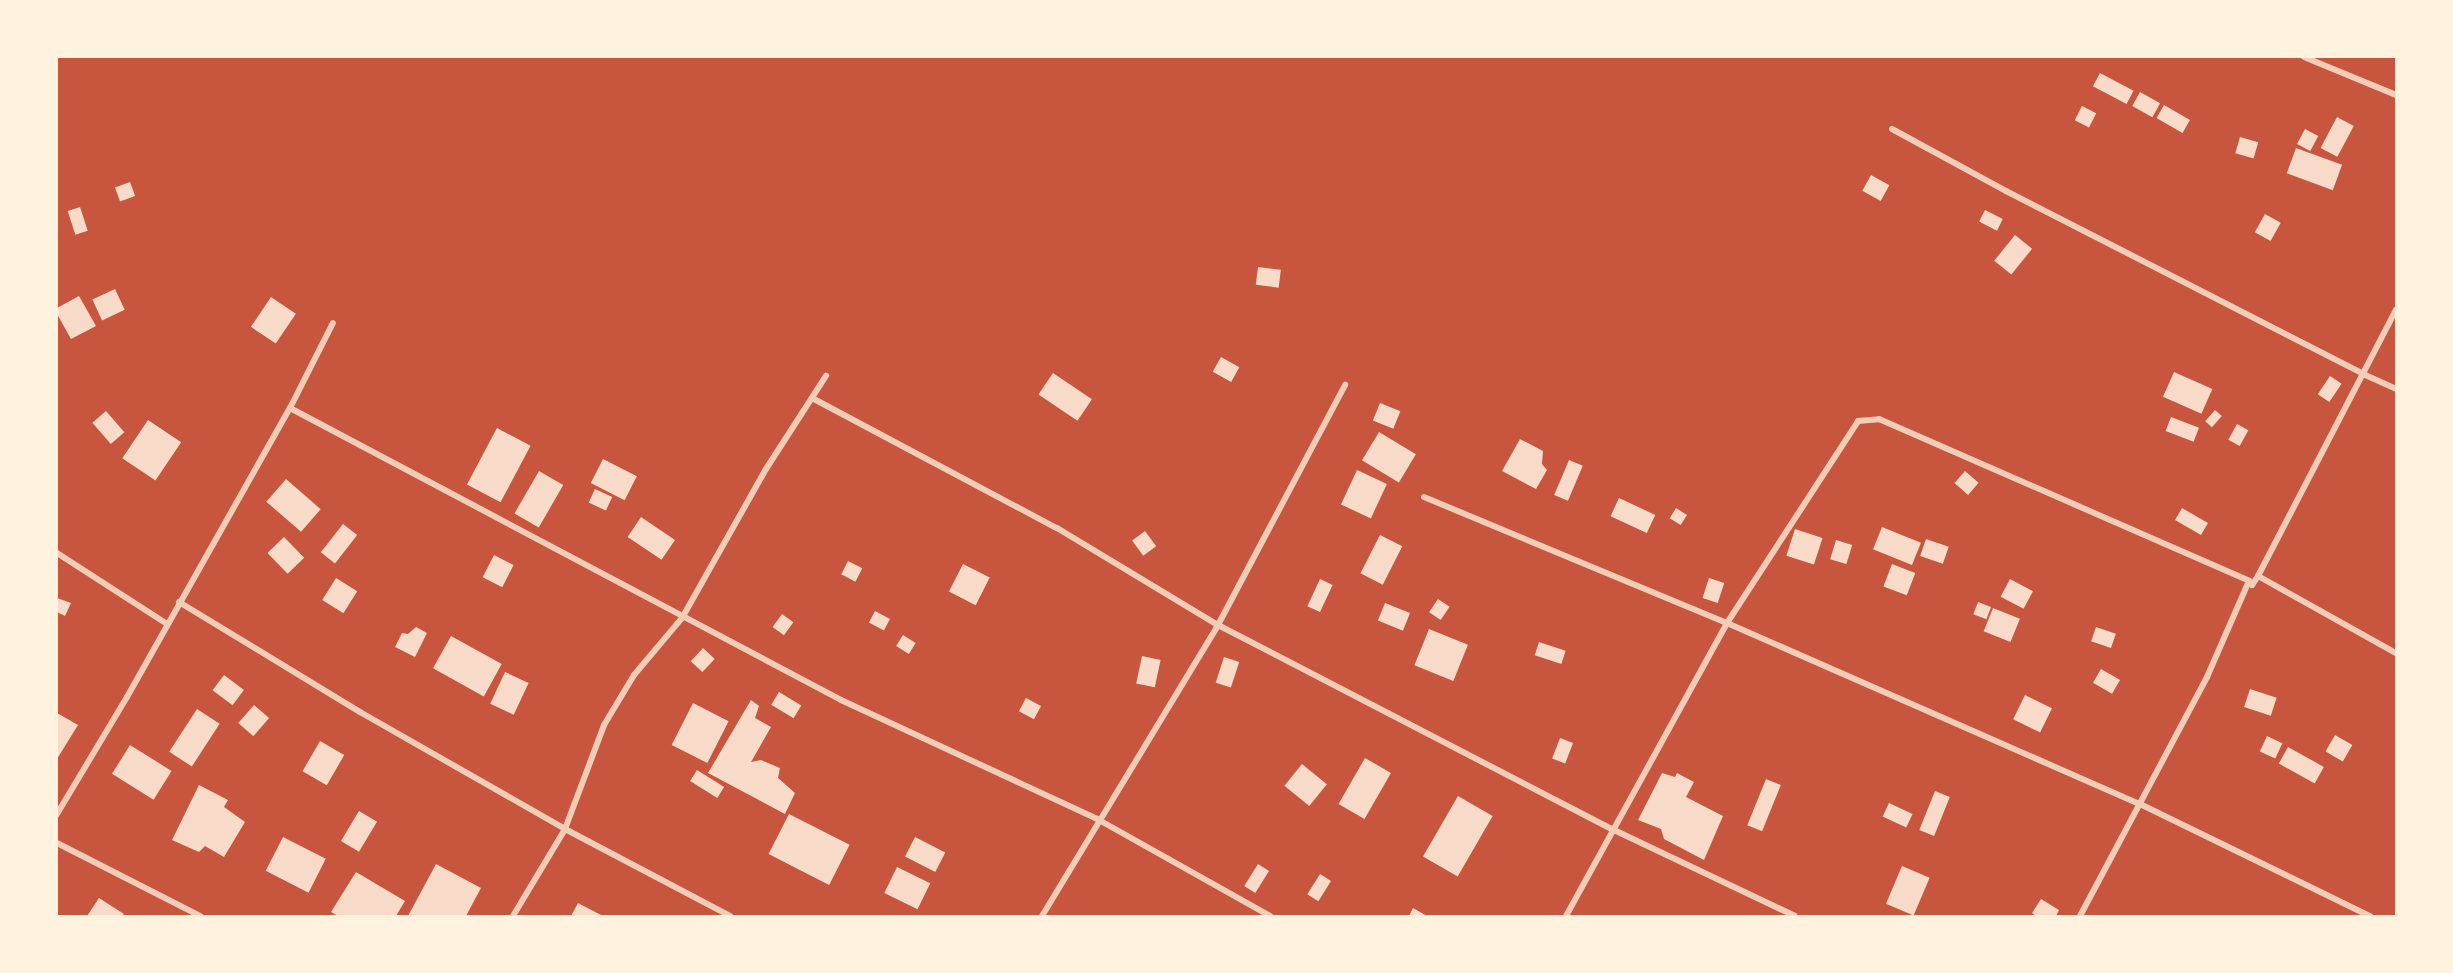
<!DOCTYPE html>
<style>
body{margin:0}
#map{position:relative;width:2453px;height:973px;overflow:hidden;background:#c8553d;font-family:Arial,sans-serif}
div>[style]{position:absolute}
[style*='--x']{left:calc(var(--x)*1px);top:calc(var(--y)*1px);width:calc(var(--w)*1px);rotate:calc(var(--a)*1deg)}
.building>*{inset:0;background:#f7dbc8;transform-origin:0 0}
.minor>*{height:6px;margin:-3px;padding:0 3px;transform-origin:3px;border-radius:3px;background:#f1ccb7}
span{translate:-50% -50%;white-space:nowrap;text-align:center;line-height:1.15;-webkit-text-stroke:6px #fff3e0;paint-order:stroke}
.frame{position:absolute;inset:0;border:58px solid #fff3e0;pointer-events:none}
</style>
<div id="map">
<div class="building">
<div style="left:2100px;top:73px;width:38px;height:15px;rotate:28deg"></div>
<div style="left:2140px;top:92px;width:23px;height:16px;rotate:29deg"></div>
<div style="left:2164px;top:105px;width:30px;height:15px;rotate:30deg"></div>
<div style="left:2082px;top:106px;width:16px;height:16px;rotate:27deg"></div>
<div style="left:2337px;top:117px;width:19px;height:35px;rotate:28deg"></div>
<div style="left:2305px;top:129px;width:15px;height:17px;rotate:28deg"></div>
<div style="left:2240px;top:137px;width:19px;height:17px;rotate:16deg"></div>
<div style="left:2296px;top:148px;width:49px;height:27px;rotate:20deg"></div>
<div style="left:1871px;top:175px;width:21px;height:18px;rotate:29deg"></div>
<div style="left:130px;top:182px;width:15px;height:16px;rotate:70deg"></div>
<div style="left:80px;top:207px;width:25px;height:13px;rotate:72deg"></div>
<div style="left:1985px;top:210px;width:20px;height:13px;rotate:27deg"></div>
<div style="left:2265px;top:214px;width:18px;height:21px;rotate:29deg"></div>
<div style="left:2015px;top:235px;width:22px;height:33px;rotate:39deg"></div>
<div style="left:1258px;top:267px;width:23px;height:18px;rotate:7deg"></div>
<div style="left:115px;top:289px;width:23px;height:25px;rotate:65deg"></div>
<div style="clip-path:polygon(79px 296px,96px 326px,71px 339px,57px 314px,57px 308px)"></div>
<div style="left:271px;top:297px;width:30px;height:36px;rotate:34deg"></div>
<div style="left:1221px;top:357px;width:21px;height:17px;rotate:29deg"></div>
<div style="left:2174px;top:372px;width:42px;height:27px;rotate:24deg"></div>
<div style="left:1053px;top:373px;width:47px;height:26px;rotate:34deg"></div>
<div style="left:2330px;top:376px;width:14px;height:22px;rotate:34deg"></div>
<div style="left:1380px;top:403px;width:22px;height:19px;rotate:22deg"></div>
<div style="left:2215px;top:410px;width:9px;height:15px;rotate:41deg"></div>
<div style="left:106px;top:411px;width:28px;height:18px;rotate:49deg"></div>
<div style="left:2171px;top:417px;width:30px;height:15px;rotate:21deg"></div>
<div style="left:148px;top:420px;width:40px;height:46px;rotate:34deg"></div>
<div style="left:2237px;top:424px;width:13px;height:18px;rotate:29deg"></div>
<div style="left:497px;top:428px;width:38px;height:64px;rotate:28deg"></div>
<div style="left:1379px;top:432px;width:43px;height:33px;rotate:31deg"></div>
<div style="clip-path:polygon(1520px 439px,1543px 451px,1542px 464px,1547px 470px,1536px 489px,1502px 471px)"></div>
<div style="left:603px;top:459px;width:38px;height:27px;rotate:27deg"></div>
<div style="left:1569px;top:460px;width:15px;height:38px;rotate:23deg"></div>
<div style="left:1357px;top:470px;width:33px;height:38px;rotate:25deg"></div>
<div style="left:539px;top:471px;width:28px;height:49px;rotate:30deg"></div>
<div style="left:1965px;top:471px;width:18px;height:16px;rotate:41deg"></div>
<div style="left:286px;top:479px;width:46px;height:30px;rotate:41deg"></div>
<div style="left:595px;top:489px;width:19px;height:15px;rotate:25deg"></div>
<div style="left:1619px;top:498px;width:40px;height:20px;rotate:25deg"></div>
<div style="left:1676px;top:508px;width:13px;height:12px;rotate:32deg"></div>
<div style="left:2182px;top:508px;width:30px;height:14px;rotate:30deg"></div>
<div style="left:641px;top:517px;width:41px;height:24px;rotate:34deg"></div>
<div style="left:343px;top:524px;width:18px;height:36px;rotate:38deg"></div>
<div style="left:1882px;top:527px;width:42px;height:24px;rotate:22deg"></div>
<div style="left:1795px;top:529px;width:29px;height:28px;rotate:18deg"></div>
<div style="left:1145px;top:531px;width:19px;height:16px;rotate:54deg"></div>
<div style="left:1380px;top:535px;width:25px;height:43px;rotate:27deg"></div>
<div style="left:284px;top:537px;width:29px;height:23px;rotate:46deg"></div>
<div style="left:1926px;top:539px;width:24px;height:18px;rotate:19deg"></div>
<div style="left:1836px;top:540px;width:17px;height:20px;rotate:17deg"></div>
<div style="left:494px;top:555px;width:22px;height:25px;rotate:27deg"></div>
<div style="left:848px;top:561px;width:16px;height:15px;rotate:27deg"></div>
<div style="left:963px;top:564px;width:30px;height:31px;rotate:27deg"></div>
<div style="left:1892px;top:564px;width:25px;height:24px;rotate:21deg"></div>
<div style="left:336px;top:578px;width:25px;height:26px;rotate:32deg"></div>
<div style="left:1709px;top:578px;width:16px;height:21px;rotate:18deg"></div>
<div style="left:1320px;top:579px;width:14px;height:30px;rotate:25deg"></div>
<div style="left:2010px;top:579px;width:26px;height:20px;rotate:28deg"></div>
<div style="clip-path:polygon(57px 598px,71px 603px,65px 616px,57px 612px)"></div>
<div style="left:1438px;top:599px;width:14px;height:16px;rotate:34deg"></div>
<div style="left:1978px;top:602px;width:14px;height:13px;rotate:21deg"></div>
<div style="left:1385px;top:603px;width:27px;height:19px;rotate:22deg"></div>
<div style="left:1993px;top:608px;width:29px;height:25px;rotate:22deg"></div>
<div style="left:875px;top:611px;width:17px;height:13px;rotate:28deg"></div>
<div style="left:782px;top:614px;width:14px;height:16px;rotate:36deg"></div>
<div style="clip-path:polygon(416px 627px,427px 633px,415px 657px,395px 647px,402px 633px,408px 634px)"></div>
<div style="left:2096px;top:627px;width:21px;height:15px;rotate:19deg"></div>
<div style="left:1429px;top:629px;width:42px;height:39px;rotate:22deg"></div>
<div style="left:903px;top:635px;width:15px;height:13px;rotate:32deg"></div>
<div style="left:451px;top:636px;width:58px;height:37px;rotate:29deg"></div>
<div style="left:1539px;top:642px;width:28px;height:14px;rotate:18deg"></div>
<div style="left:703px;top:648px;width:16px;height:18px;rotate:43deg"></div>
<div style="left:1142px;top:656px;width:19px;height:28px;rotate:12deg"></div>
<div style="left:1224px;top:657px;width:16px;height:27px;rotate:18deg"></div>
<div style="left:2101px;top:669px;width:22px;height:16px;rotate:30deg"></div>
<div style="left:505px;top:672px;width:26px;height:35px;rotate:25deg"></div>
<div style="left:224px;top:675px;width:25px;height:19px;rotate:37deg"></div>
<div style="left:2250px;top:689px;width:28px;height:19px;rotate:18deg"></div>
<div style="left:779px;top:692px;width:26px;height:15px;rotate:31deg"></div>
<div style="left:2025px;top:695px;width:30px;height:27px;rotate:26deg"></div>
<div style="left:1026px;top:698px;width:17px;height:15px;rotate:28deg"></div>
<div style="clip-path:polygon(751px 700px,759px 706px,755px 718px,771px 727px,751px 762px,761px 760px,780px 768px,778px 778px,795px 793px,785px 814px,708px 773px)"></div>
<div style="left:693px;top:703px;width:40px;height:47px;rotate:27deg"></div>
<div style="left:254px;top:705px;width:20px;height:24px;rotate:41deg"></div>
<div style="left:197px;top:709px;width:27px;height:51px;rotate:33deg"></div>
<div style="clip-path:polygon(57px 713px,78px 725px,57px 759px)"></div>
<div style="left:2335px;top:735px;width:20px;height:19px;rotate:30deg"></div>
<div style="left:2267px;top:736px;width:17px;height:17px;rotate:25deg"></div>
<div style="left:1560px;top:738px;width:14px;height:22px;rotate:21deg"></div>
<div style="left:320px;top:741px;width:28px;height:35px;rotate:30deg"></div>
<div style="left:130px;top:745px;width:49px;height:34px;rotate:32deg"></div>
<div style="left:2288px;top:747px;width:41px;height:19px;rotate:29deg"></div>
<div style="left:1365px;top:758px;width:30px;height:53px;rotate:30deg"></div>
<div style="left:1302px;top:764px;width:32px;height:28px;rotate:39deg"></div>
<div style="left:697px;top:770px;width:32px;height:13px;rotate:32deg"></div>
<div style="clip-path:polygon(1662px 773px,1675px 777px,1677px 773px,1694px 782px,1686px 797px,1723px 816px,1704px 860px,1664px 839px,1661px 829px,1638px 820px)"></div>
<div style="left:1766px;top:779px;width:16px;height:50px;rotate:22deg"></div>
<div style="clip-path:polygon(199px 785px,228px 800px,224px 807px,245px 822px,224px 857px,205px 846px,199px 852px,172px 840px)"></div>
<div style="left:1935px;top:791px;width:16px;height:42px;rotate:22deg"></div>
<div style="left:1458px;top:796px;width:40px;height:70px;rotate:30deg"></div>
<div style="left:1889px;top:803px;width:26px;height:15px;rotate:25deg"></div>
<div style="left:359px;top:811px;width:21px;height:35px;rotate:31deg"></div>
<div style="left:789px;top:814px;width:68px;height:45px;rotate:27deg"></div>
<div style="left:283px;top:837px;width:48px;height:38px;rotate:27deg"></div>
<div style="left:915px;top:837px;width:34px;height:22px;rotate:27deg"></div>
<div style="clip-path:polygon(436px 864px,481px 888px,466px 916px,408px 916px)"></div>
<div style="left:1258px;top:864px;width:13px;height:26px;rotate:32deg"></div>
<div style="left:1902px;top:866px;width:30px;height:41px;rotate:23deg"></div>
<div style="left:897px;top:867px;width:37px;height:29px;rotate:26deg"></div>
<div style="clip-path:polygon(356px 872px,405px 901px,396px 916px,338px 916px,331px 912px)"></div>
<div style="left:1320px;top:874px;width:13px;height:24px;rotate:32deg"></div>
<div style="clip-path:polygon(99px 898px,124px 914px,122px 916px,87px 916px)"></div>
<div style="clip-path:polygon(2041px 899px,2059px 910px,2056px 916px,2036px 916px,2032px 913px)"></div>
<div style="clip-path:polygon(578px 903px,603px 916px,571px 916px)"></div>
<div style="clip-path:polygon(1413px 908px,1427px 916px,1409px 916px)"></div>
</div>
<div class="minor">
<div style="--x:2304;--y:57;--w:100;--a:22.4"></div>
<div style="--x:1892;--y:129;--w:130;--a:28.5"></div>
<div style="--x:2006;--y:191;--w:401;--a:27.1"></div>
<div style="--x:2363;--y:374;--w:36;--a:24"></div>
<div style="--x:812;--y:398;--w:277;--a:28"></div>
<div style="--x:1057;--y:528;--w:188;--a:31.1"></div>
<div style="--x:1218;--y:625;--w:446;--a:27.4"></div>
<div style="--x:1614;--y:830;--w:200;--a:25.4"></div>
<div style="--x:290;--y:408;--w:624;--a:27.92"></div>
<div style="--x:841;--y:700;--w:285;--a:24.9"></div>
<div style="--x:1099;--y:820;--w:196;--a:29.3"></div>
<div style="--x:1424;--y:497;--w:328;--a:22.6"></div>
<div style="--x:1727;--y:623;--w:451;--a:23.7"></div>
<div style="--x:2140;--y:804;--w:256;--a:26"></div>
<div style="--x:57;--y:553;--w:131;--a:32.8"></div>
<div style="--x:2258;--y:576;--w:158;--a:29.2"></div>
<div style="--x:179;--y:602;--w:212;--a:31.3"></div>
<div style="--x:360;--y:712;--w:236;--a:29.7"></div>
<div style="--x:565;--y:829;--w:187;--a:27.8"></div>
<div style="--x:57;--y:814;--w:136;--a:-59.1"></div>
<div style="--x:127;--y:697;--w:332;--a:-60.6"></div>
<div style="--x:290;--y:408;--w:95;--a:-63.2"></div>
<div style="--x:57;--y:843;--w:161;--a:27"></div>
<div style="--x:513;--y:916;--w:101;--a:-59.1"></div>
<div style="--x:565;--y:829;--w:111;--a:-69.4"></div>
<div style="--x:604;--y:725;--w:58;--a:-59"></div>
<div style="--x:634;--y:675;--w:75;--a:-49.9"></div>
<div style="--x:682;--y:618;--w:171;--a:-60.6"></div>
<div style="--x:766;--y:469;--w:111;--a:-57.2"></div>
<div style="--x:1042;--y:916;--w:340;--a:-58.8"></div>
<div style="--x:1218;--y:625;--w:272;--a:-62.1"></div>
<div style="--x:1566;--y:916;--w:334;--a:-61.2"></div>
<div style="--x:1727;--y:623;--w:241;--a:-57"></div>
<div style="--x:1858;--y:421;--w:21;--a:-5"></div>
<div style="--x:1879;--y:419;--w:404;--a:23.6"></div>
<div style="--x:2080;--y:916;--w:271;--a:-62"></div>
<div style="--x:2207;--y:677;--w:105;--a:-66.4"></div>
<div style="--x:2249;--y:581;--w:5;--a:53"></div>
<div style="--x:2252;--y:585;--w:11;--a:-56"></div>
<div style="--x:2258;--y:576;--w:300;--a:-62.6"></div>
</div>
<div class="frame"></div>
</div>
